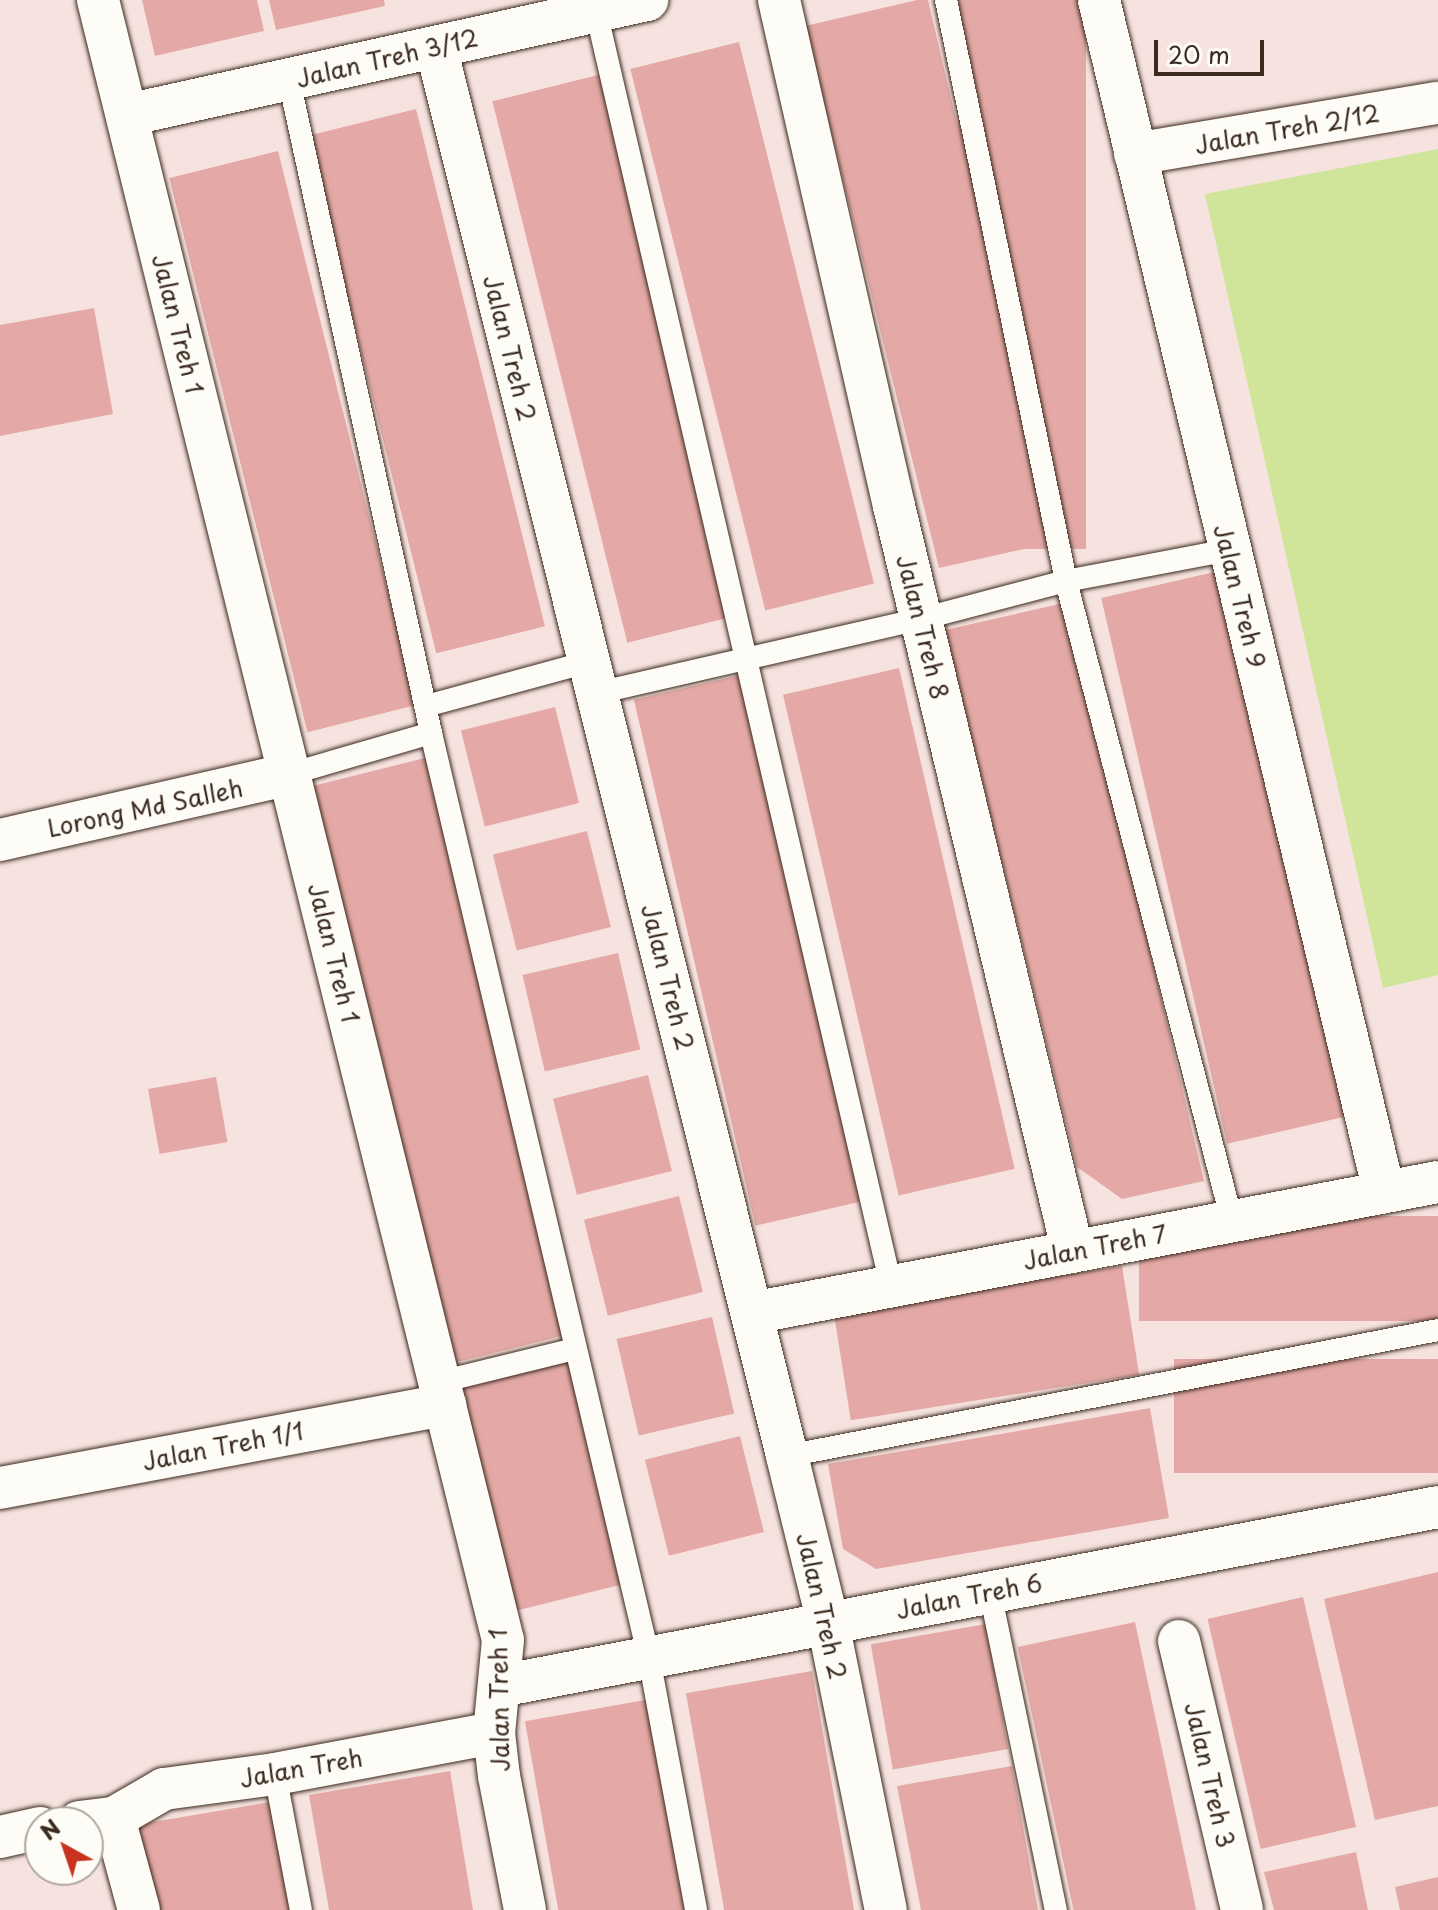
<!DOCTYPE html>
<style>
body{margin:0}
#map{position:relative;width:1438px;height:1910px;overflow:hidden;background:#f6e3df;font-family:"Playpen Sans",sans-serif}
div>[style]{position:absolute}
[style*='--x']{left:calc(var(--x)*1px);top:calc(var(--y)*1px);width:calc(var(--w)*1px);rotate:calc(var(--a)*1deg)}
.green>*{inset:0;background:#d0e59a}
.building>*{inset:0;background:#e4a9a6;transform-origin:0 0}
.roads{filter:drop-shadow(0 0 2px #3b2a1e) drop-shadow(0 0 2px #3b2a1e)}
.service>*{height:22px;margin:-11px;padding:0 11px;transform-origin:11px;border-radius:11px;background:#fdfcf7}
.minor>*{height:42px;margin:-21px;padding:0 21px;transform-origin:21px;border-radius:21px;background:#fdfcf7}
span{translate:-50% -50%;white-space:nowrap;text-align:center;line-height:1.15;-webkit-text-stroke:8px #fdfcf7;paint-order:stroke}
.street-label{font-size:24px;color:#3b2a1e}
.north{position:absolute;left:24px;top:1806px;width:80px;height:80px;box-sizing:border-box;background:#fdfcf7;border:2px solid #afa8a0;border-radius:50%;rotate:320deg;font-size:22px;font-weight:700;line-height:32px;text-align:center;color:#3b2a1e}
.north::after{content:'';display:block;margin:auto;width:28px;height:36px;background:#c8321e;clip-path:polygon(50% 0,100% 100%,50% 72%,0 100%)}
.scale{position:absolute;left:1154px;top:40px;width:110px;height:36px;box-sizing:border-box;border:4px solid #3b2a1e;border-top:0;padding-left:10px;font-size:24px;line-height:28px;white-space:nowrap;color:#3b2a1e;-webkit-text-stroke:6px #fdfcf7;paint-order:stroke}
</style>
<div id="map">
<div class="green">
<div style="clip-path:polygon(1438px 149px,1438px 975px,1383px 988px,1205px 194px)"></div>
</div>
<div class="building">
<div style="clip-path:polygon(142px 0,257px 0,264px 31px,155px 56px)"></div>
<div style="clip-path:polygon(269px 0,384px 0,385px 6px,276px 30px)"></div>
<div style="clip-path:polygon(917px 0,928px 0,1055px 542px,939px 568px,805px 26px)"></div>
<div style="left:958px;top:0;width:128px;height:549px"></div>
<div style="left:739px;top:42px;width:558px;height:112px;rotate:76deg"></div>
<div style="left:602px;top:74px;width:558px;height:113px;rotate:76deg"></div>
<div style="left:416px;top:109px;width:533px;height:112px;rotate:76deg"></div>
<div style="left:278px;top:151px;width:571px;height:112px;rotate:76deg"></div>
<div style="clip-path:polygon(94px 308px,113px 414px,0 436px,0 325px)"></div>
<div style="left:1223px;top:570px;width:560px;height:125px;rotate:77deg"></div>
<div style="clip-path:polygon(1068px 602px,1204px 1181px,1122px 1199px,1077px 1167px,945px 630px)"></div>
<div style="left:899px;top:668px;width:514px;height:119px;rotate:77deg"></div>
<div style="left:745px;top:674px;width:540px;height:114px;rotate:77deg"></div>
<div style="left:555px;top:707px;width:99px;height:97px;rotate:76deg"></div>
<div style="left:429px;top:757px;width:594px;height:123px;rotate:76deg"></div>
<div style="left:587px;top:831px;width:99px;height:97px;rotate:76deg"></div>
<div style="left:618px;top:953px;width:99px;height:98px;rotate:77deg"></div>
<div style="left:648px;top:1075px;width:99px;height:98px;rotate:76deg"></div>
<div style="left:216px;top:1077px;width:66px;height:69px;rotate:80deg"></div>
<div style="left:679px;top:1196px;width:99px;height:98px;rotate:76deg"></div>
<div style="left:1438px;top:1216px;width:105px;height:299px;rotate:90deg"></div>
<div style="left:1122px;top:1266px;width:110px;height:292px;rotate:81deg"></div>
<div style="left:712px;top:1317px;width:99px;height:98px;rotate:77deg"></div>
<div style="left:1438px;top:1359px;width:114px;height:264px;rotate:90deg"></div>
<div style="left:571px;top:1360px;width:230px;height:115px;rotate:76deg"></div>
<div style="clip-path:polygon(1150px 1408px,1169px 1518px,876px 1569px,843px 1549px,828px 1464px)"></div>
<div style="left:740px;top:1436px;width:99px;height:98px;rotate:76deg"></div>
<div style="clip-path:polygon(1438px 1572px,1438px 1806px,1375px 1820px,1324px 1599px)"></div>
<div style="left:1303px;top:1597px;width:236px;height:98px;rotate:77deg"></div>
<div style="left:1135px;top:1622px;width:294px;height:120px;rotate:78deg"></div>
<div style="left:986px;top:1624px;width:127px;height:117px;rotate:80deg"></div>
<div style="left:812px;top:1671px;width:243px;height:128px;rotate:80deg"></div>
<div style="left:651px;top:1699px;width:214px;height:128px;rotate:80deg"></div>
<div style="clip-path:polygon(1012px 1766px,1038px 1910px,921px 1910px,897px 1786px)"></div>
<div style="clip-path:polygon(450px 1771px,473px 1910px,329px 1910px,309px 1795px)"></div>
<div style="clip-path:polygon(276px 1801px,294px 1910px,150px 1910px,135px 1825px)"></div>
<div style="clip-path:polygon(1356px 1852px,1368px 1910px,1274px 1910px,1264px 1872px)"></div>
<div style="clip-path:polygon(1438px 1877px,1438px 1910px,1400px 1910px,1395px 1887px)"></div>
</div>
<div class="roads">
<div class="service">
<div style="--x:946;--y:0;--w:593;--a:78.33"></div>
<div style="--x:1066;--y:581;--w:661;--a:75.46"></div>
<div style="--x:596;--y:11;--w:1309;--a:76.97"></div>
<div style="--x:289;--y:80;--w:668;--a:77.73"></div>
<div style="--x:431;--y:733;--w:950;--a:76.74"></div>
<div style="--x:649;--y:1658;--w:256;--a:79.4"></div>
<div style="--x:597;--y:693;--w:332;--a:-12.9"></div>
<div style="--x:921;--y:619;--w:150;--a:-14.7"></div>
<div style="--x:1066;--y:581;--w:166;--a:-10.8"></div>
<div style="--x:426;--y:706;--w:168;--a:-15.2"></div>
<div style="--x:290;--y:774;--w:147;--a:-16.2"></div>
<div style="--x:440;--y:1382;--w:138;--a:-13.8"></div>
<div style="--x:787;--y:1456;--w:663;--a:-10.95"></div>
<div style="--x:990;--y:1592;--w:325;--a:78.3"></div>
<div style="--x:275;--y:1774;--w:138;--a:79.2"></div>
</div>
<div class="minor">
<div style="--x:98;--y:0;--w:1689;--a:76.13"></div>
<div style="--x:503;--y:1640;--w:93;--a:95.5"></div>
<div style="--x:494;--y:1733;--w:43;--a:83.4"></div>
<div style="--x:499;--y:1776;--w:136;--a:79"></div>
<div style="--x:779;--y:0;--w:519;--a:77.2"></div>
<div style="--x:894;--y:506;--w:767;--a:76.51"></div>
<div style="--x:1099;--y:0;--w:1226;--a:76.55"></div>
<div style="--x:436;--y:47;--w:1452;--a:76.01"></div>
<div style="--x:787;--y:1456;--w:172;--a:76.2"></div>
<div style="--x:828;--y:1623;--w:293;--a:78.6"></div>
<div style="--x:127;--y:115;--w:533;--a:-12.47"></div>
<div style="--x:1135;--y:154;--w:307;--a:-9.6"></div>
<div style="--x:0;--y:840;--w:297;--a:-12.8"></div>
<div style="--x:752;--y:1313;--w:698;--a:-10.81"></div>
<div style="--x:0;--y:1488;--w:453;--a:-10.6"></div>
<div style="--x:1179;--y:1641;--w:276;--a:76.8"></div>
<div style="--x:500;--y:1686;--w:955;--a:-10.8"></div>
<div style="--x:114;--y:1818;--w:95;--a:74.8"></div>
<div style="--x:79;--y:1822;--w:35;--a:-7"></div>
<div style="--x:114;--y:1818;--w:58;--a:-30.1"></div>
<div style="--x:164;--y:1789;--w:112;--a:-7.7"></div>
<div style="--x:275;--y:1774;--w:223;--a:-10.6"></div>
<div style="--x:0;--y:1837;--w:41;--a:-12.7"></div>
</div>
</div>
<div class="street-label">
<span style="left:387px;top:58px;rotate:-13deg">Jalan Treh 3/12</span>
<span style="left:1287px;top:129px;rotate:-10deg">Jalan Treh 2/12</span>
<span style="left:178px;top:324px;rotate:76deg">Jalan Treh 1</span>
<span style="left:510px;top:348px;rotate:76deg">Jalan Treh 2</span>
<span style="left:1240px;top:596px;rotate:76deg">Jalan Treh 9</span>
<span style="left:923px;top:627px;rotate:76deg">Jalan Treh 8</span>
<span style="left:145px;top:808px;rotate:-12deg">Lorong Md Salleh</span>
<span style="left:334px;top:953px;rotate:76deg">Jalan Treh 1</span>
<span style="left:668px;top:977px;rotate:76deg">Jalan Treh 2</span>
<span style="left:1095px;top:1247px;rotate:-11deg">Jalan Treh 7</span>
<span style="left:223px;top:1446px;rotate:-11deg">Jalan Treh 1/1</span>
<span style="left:969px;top:1596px;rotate:-11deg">Jalan Treh 6</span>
<span style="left:822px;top:1606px;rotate:77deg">Jalan Treh 2</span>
<span style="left:499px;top:1700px;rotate:-91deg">Jalan Treh 1</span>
<span style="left:301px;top:1768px;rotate:-10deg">Jalan Treh</span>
<span style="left:1210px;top:1775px;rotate:77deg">Jalan Treh 3</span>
</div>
<div class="north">N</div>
<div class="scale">20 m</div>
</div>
